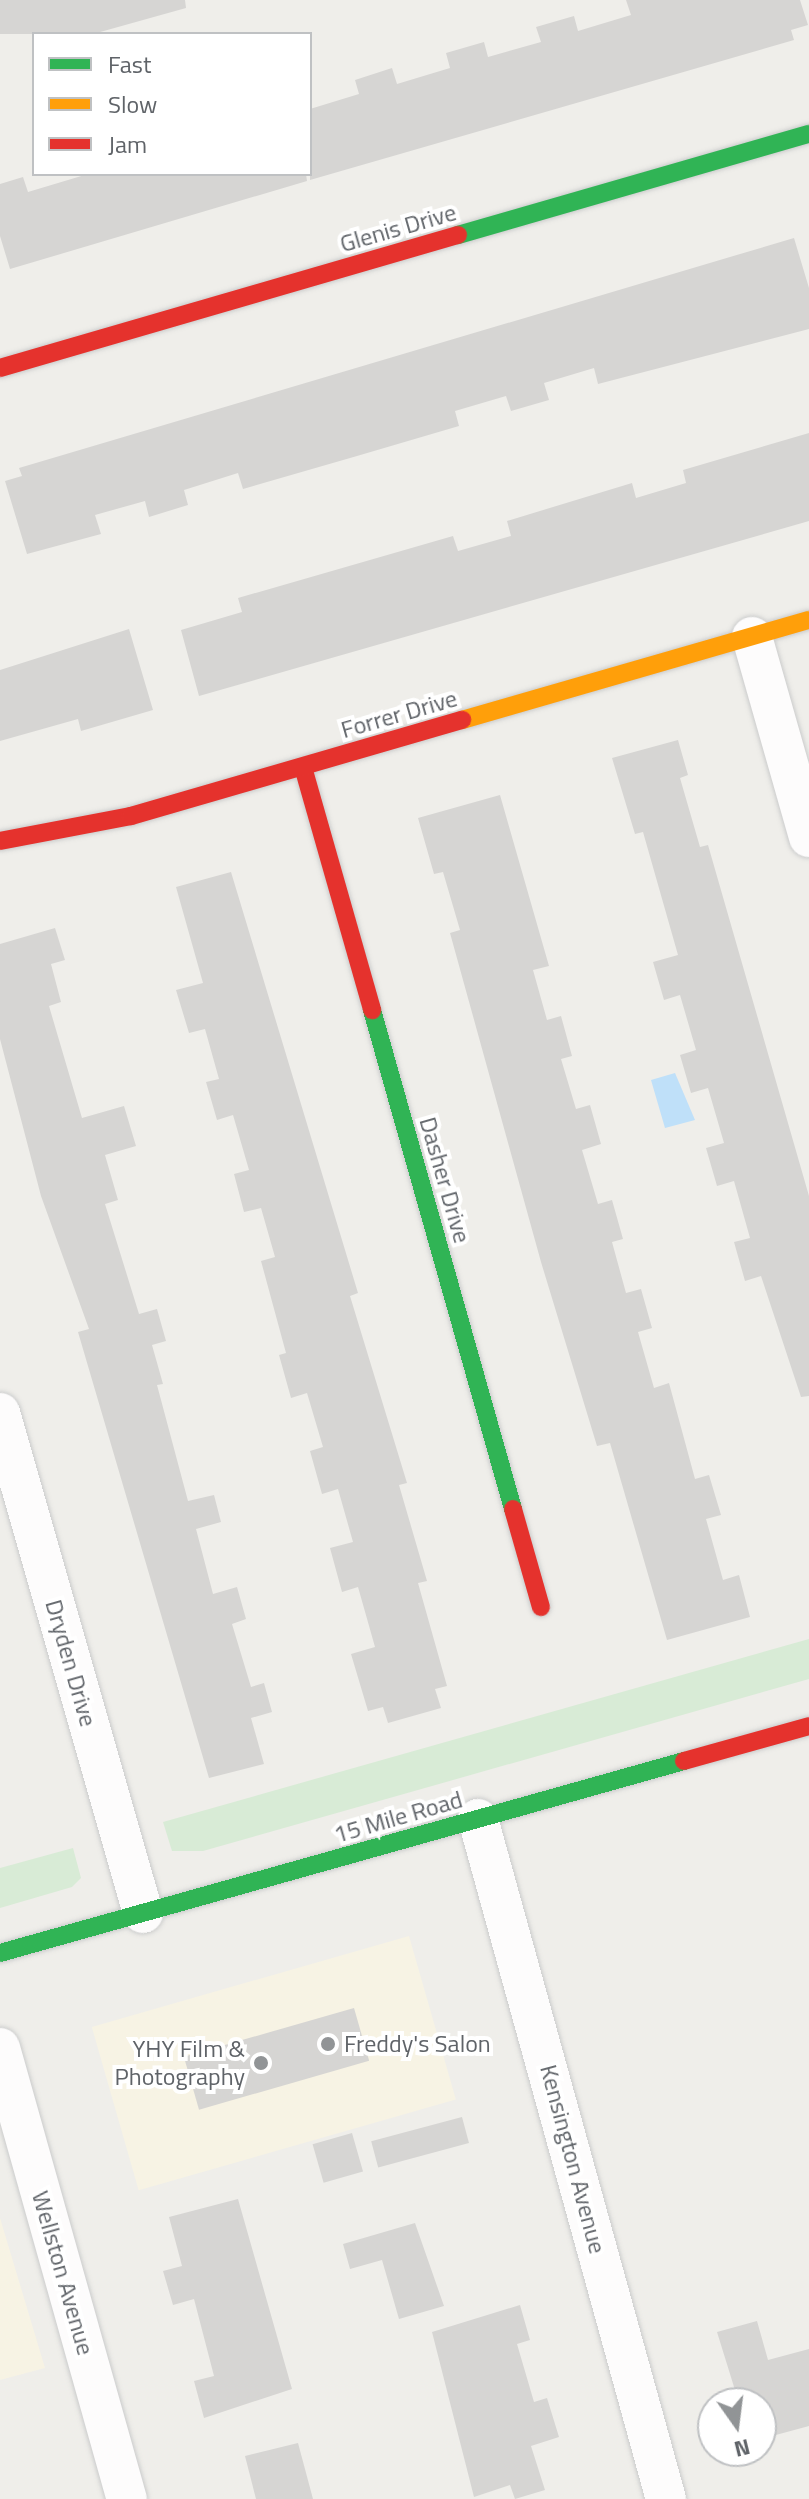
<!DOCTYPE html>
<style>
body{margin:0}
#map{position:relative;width:809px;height:2499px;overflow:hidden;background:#efeeea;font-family:"Titillium Web",sans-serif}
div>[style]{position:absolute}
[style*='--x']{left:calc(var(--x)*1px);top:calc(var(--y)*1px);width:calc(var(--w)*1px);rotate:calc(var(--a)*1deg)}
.commercial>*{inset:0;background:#f7f3e4;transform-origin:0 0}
.green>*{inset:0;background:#d8ebd6}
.water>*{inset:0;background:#bfe0f9}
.building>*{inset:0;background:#d6d5d3;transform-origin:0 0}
.roads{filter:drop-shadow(0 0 2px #cbcccc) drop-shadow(0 0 2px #cbcccc)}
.street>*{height:40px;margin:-20px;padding:0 20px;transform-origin:20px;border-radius:20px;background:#fdfcfc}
.fast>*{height:18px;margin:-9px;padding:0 9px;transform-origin:9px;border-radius:9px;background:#30b455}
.slow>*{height:18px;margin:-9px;padding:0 9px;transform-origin:9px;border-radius:9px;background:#ff9f0a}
.jam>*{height:18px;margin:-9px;padding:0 9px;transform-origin:9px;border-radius:9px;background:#e5322d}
.dots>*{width:22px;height:22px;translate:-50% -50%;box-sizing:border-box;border:4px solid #fff;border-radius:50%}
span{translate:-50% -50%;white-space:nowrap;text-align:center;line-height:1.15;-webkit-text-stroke:8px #fff;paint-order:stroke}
.street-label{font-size:24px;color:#5f6368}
.poi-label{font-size:24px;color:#5f6368}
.left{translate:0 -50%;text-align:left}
.right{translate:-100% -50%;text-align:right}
.legend{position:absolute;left:32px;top:32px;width:280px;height:144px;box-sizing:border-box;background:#fff;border:2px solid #bfc1c3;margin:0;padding:10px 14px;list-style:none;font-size:24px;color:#5f6368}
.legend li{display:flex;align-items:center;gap:16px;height:40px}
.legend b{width:40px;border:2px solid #bfc1c3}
.north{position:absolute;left:697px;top:2387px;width:80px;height:80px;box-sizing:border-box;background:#fff;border:2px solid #bfc1c3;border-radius:50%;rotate:166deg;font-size:22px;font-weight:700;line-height:32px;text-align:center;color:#5f6368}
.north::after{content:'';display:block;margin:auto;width:28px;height:36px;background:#919496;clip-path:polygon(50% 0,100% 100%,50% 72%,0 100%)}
</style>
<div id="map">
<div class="commercial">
<div style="left:409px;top:1936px;width:170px;height:330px;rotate:74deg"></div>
<div style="clip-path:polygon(0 2218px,45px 2368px,0 2380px)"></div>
</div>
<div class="green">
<div style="clip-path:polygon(809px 1639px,809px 1679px,203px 1851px,172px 1851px,163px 1822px)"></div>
<div style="clip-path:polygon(73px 1848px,81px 1878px,72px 1887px,0 1908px,0 1868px)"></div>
</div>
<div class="water">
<div style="clip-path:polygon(675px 1073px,695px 1120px,665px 1128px,651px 1080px)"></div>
</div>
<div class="building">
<div style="clip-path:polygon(0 0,185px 0,186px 8px,93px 34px,0 34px)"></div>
<div style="clip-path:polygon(626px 0,800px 0,808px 25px,791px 30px,794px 40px,310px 180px,310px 109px,359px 94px,355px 80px,392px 68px,397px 84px,450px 68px,446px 53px,484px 42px,488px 57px,541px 42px,536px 27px,574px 16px,578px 31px,631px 15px)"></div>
<div style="clip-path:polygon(88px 174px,306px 174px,307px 181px,10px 269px,0 236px,0 184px,23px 177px,28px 192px)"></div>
<div style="clip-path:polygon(794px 238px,809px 288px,809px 329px,598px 384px,594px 368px,544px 383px,549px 400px,511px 411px,506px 396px,455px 411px,459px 426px,357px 456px,243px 489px,238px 473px,184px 490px,188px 505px,149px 517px,145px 501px,95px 515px,101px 534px,27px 554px,5px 481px,22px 476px,19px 468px)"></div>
<div style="clip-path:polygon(809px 433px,809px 521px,199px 696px,181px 630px,242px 612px,238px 598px,453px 536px,458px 551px,511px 536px,507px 521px,632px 483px,636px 498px,686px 483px,683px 470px)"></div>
<div style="clip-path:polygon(129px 629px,153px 710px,81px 731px,78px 719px,0 741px,0 670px)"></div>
<div style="clip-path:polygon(678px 740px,688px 775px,680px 778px,700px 847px,708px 845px,809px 1196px,809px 1396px,801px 1397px,761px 1276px,745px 1281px,734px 1242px,750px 1238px,734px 1181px,717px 1186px,706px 1148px,724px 1143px,708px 1088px,691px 1093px,680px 1055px,696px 1050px,680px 995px,664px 1000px,653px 962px,678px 955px,643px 832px,635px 834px,612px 758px)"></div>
<div style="clip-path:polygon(500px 795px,549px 966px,533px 970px,547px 1020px,561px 1016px,572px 1056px,561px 1059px,576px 1109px,590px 1105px,601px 1144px,582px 1150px,598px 1204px,612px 1200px,623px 1239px,612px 1242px,626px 1293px,641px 1289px,652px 1328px,638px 1332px,654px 1388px,669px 1383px,695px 1479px,709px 1475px,721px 1515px,706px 1519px,723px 1580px,739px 1575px,750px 1617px,667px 1640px,610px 1443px,597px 1446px,541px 1262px,450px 933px,460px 930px,443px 872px,434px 874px,418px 818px)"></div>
<div style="clip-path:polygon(231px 872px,358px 1293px,350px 1296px,407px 1483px,399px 1485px,427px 1581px,418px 1583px,447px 1686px,435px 1689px,441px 1708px,388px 1723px,383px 1707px,368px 1711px,351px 1654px,375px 1647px,358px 1587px,342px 1592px,330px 1548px,353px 1542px,338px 1489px,322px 1494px,310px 1451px,323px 1447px,307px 1393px,291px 1398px,279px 1355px,286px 1353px,261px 1261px,275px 1257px,261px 1208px,244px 1212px,234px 1174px,249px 1170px,233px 1115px,217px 1120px,206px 1082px,219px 1079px,205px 1029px,189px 1033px,176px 990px,203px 983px,176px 887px)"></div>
<div style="clip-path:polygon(55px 928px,65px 960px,51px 964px,61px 1002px,49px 1006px,82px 1118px,124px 1106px,136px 1146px,105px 1155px,118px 1200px,105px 1204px,139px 1314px,157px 1309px,166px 1341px,152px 1345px,163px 1384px,157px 1385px,188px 1501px,214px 1495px,221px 1522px,196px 1529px,213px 1594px,237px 1587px,246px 1619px,232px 1624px,251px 1687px,264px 1683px,272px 1712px,251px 1718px,264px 1764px,209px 1778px,78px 1332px,89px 1329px,41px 1196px,0 1039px,0 944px)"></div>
<div style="left:354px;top:2008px;width:55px;height:177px;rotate:74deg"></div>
<div style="left:462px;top:2117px;width:27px;height:94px;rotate:75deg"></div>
<div style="left:352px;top:2133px;width:40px;height:41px;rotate:74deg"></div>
<div style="clip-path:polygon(238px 2199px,292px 2389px,204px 2418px,194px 2381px,214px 2376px,194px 2299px,173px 2305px,163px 2271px,182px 2266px,169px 2217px)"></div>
<div style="clip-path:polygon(415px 2223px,444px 2306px,399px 2319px,382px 2260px,350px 2269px,343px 2244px)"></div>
<div style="clip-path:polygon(520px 2305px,530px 2340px,517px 2344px,534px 2402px,547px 2398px,559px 2437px,531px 2446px,545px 2490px,515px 2499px,510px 2485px,474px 2497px,432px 2332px)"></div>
<div style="clip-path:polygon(757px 2321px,768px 2360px,809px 2349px,809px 2426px,761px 2439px,761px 2403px,739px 2403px,717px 2332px)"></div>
<div style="clip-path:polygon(298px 2443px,313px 2499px,256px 2499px,245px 2456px)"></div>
</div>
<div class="roads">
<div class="street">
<div style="--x:752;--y:637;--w:208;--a:74.1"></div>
<div style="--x:0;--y:1413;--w:520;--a:74.04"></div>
<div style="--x:478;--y:1819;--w:706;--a:74.55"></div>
<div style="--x:0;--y:2048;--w:469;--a:74.3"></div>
</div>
<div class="fast">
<div style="--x:458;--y:235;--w:365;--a:-16.1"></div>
<div style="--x:372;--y:1010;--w:519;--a:74.22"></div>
<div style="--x:0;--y:1953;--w:710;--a:-15.68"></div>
</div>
<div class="slow">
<div style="--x:462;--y:720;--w:361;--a:-16.1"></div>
</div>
<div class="jam">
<div style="--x:0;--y:368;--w:477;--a:-16.2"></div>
<div style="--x:303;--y:767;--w:253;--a:74.1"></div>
<div style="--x:0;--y:841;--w:133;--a:-10.8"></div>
<div style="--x:131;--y:816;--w:345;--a:-16.2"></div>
<div style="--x:513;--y:1509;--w:102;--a:74.1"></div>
<div style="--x:684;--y:1761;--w:130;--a:-15.6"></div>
</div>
</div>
<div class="dots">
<div style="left:328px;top:2044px;background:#919496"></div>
<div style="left:261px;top:2063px;background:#919496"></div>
</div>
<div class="street-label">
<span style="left:398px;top:228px;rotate:-16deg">Glenis Drive</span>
<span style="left:399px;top:714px;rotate:-16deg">Forrer Drive</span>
<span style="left:445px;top:1180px;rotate:74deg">Dasher Drive</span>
<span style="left:71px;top:1663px;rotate:74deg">Dryden Drive</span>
<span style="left:398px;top:1817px;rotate:-16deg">15 Mile Road</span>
<span style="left:573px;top:2159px;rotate:75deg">Kensington Avenue</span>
<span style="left:63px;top:2273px;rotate:74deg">Wellston Avenue</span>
</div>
<div class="poi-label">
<span class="left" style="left:344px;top:2044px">Freddy's Salon</span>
<span class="right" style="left:245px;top:2063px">YHY Film &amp;<br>Photography</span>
</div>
<ul class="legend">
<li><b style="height:10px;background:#30b455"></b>Fast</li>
<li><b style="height:10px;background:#ff9f0a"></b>Slow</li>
<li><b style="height:10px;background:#e5322d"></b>Jam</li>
</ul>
<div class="north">N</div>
</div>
